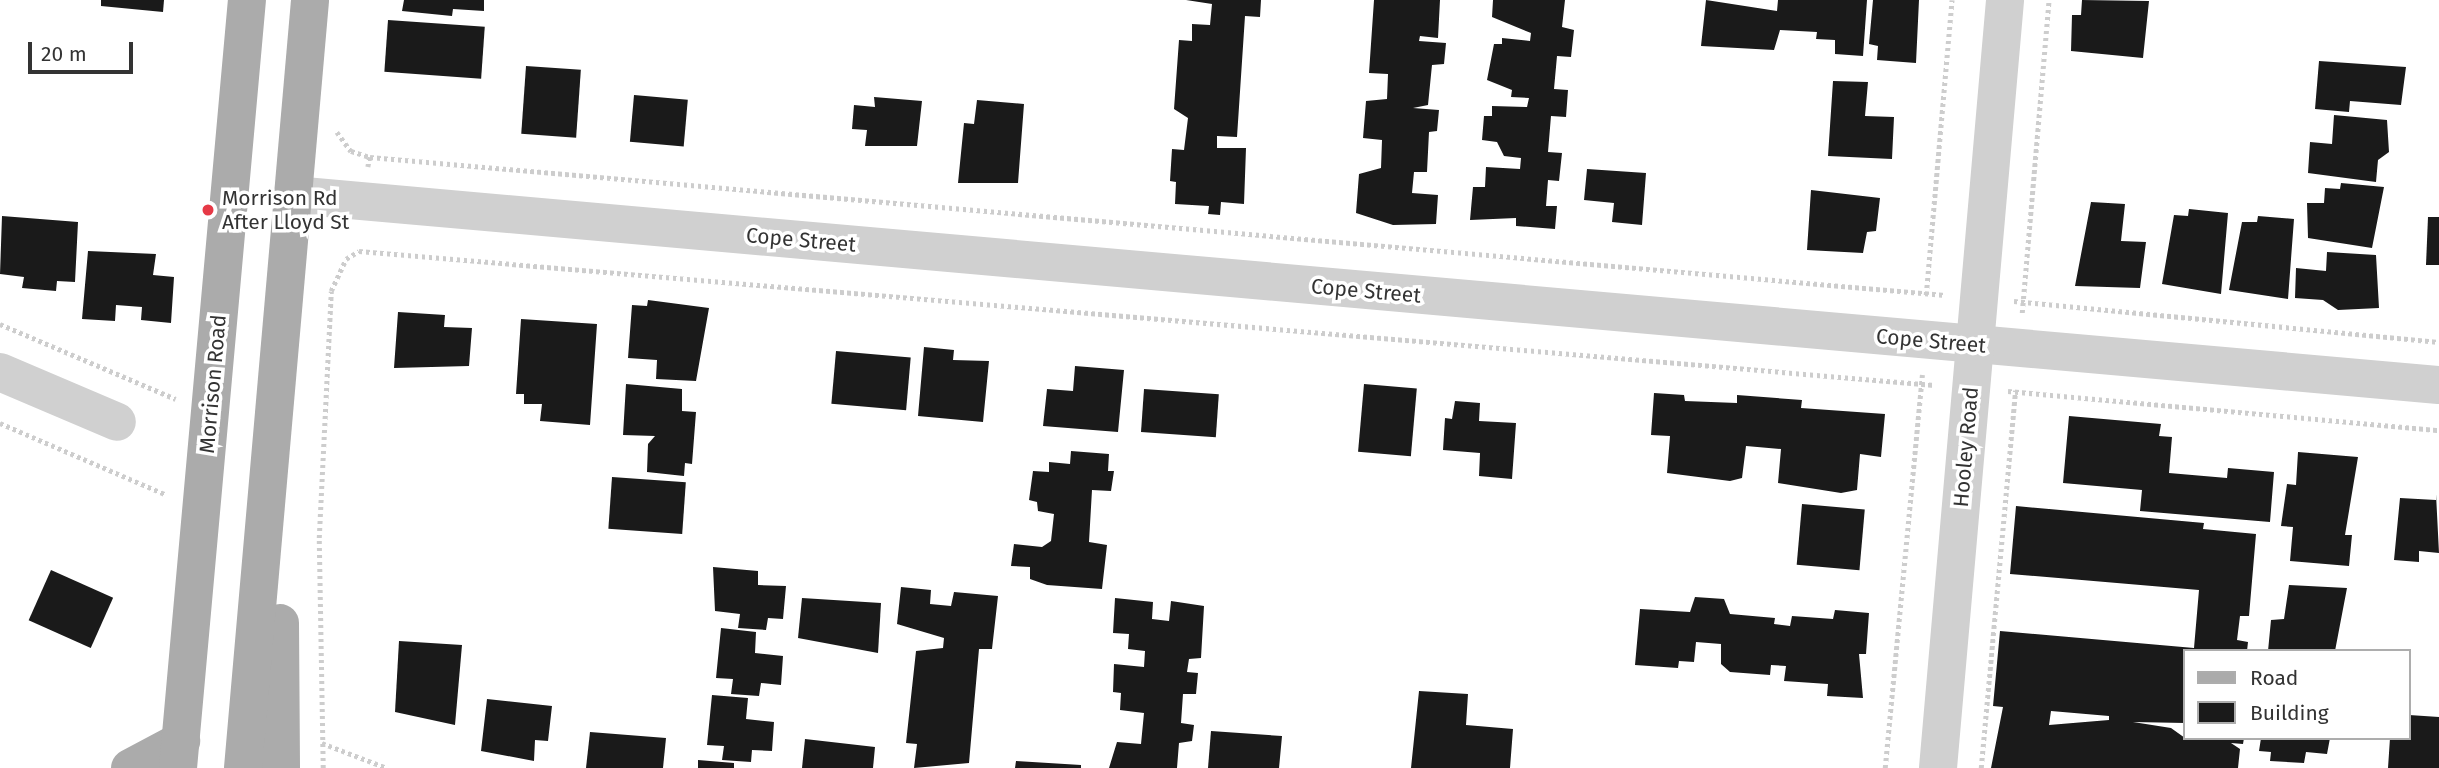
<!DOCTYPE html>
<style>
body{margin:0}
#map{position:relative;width:2439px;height:768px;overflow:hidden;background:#fff;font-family:"Fira Sans",sans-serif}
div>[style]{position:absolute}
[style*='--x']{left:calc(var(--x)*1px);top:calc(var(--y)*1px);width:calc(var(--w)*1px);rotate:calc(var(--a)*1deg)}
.building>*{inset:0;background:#1a1a1a;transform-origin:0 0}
.path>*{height:4.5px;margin-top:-2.25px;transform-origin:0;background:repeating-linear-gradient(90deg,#cdcdcd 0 3.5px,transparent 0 7px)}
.minor>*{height:38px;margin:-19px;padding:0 19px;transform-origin:19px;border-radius:19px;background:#d0d0d0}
.primary>*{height:38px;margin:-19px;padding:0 19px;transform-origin:19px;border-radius:19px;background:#ababab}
.dots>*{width:19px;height:19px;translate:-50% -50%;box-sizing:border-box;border:4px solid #fff;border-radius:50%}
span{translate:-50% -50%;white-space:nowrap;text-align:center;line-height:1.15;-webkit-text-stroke:7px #fff;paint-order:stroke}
.poi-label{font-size:21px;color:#333}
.left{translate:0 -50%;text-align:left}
.street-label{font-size:21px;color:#333}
.legend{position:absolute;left:2183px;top:649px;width:228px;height:91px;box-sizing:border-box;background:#fff;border:2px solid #adadad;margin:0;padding:9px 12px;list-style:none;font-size:21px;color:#333}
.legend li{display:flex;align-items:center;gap:14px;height:35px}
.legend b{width:35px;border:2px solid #adadad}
.scale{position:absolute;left:28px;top:42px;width:105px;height:32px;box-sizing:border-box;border:4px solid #333;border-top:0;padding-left:9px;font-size:21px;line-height:24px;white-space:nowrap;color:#333;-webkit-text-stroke:5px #fff;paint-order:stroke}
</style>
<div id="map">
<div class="building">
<div style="clip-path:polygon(101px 0,164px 0,163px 12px,101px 6px)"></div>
<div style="clip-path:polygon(404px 0,484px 0,484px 11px,453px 9px,452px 16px,402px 11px)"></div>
<div style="clip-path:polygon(1186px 0,1261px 0,1260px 17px,1245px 16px,1237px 137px,1217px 136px,1217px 148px,1246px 148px,1244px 204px,1221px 202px,1220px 215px,1208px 214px,1209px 206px,1175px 204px,1176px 182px,1170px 181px,1172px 149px,1184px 150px,1188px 118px,1174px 109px,1179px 40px,1192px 41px,1192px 24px,1210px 25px,1212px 4px)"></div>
<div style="clip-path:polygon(1374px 0,1440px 0,1438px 38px,1420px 36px,1419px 41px,1446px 43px,1444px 64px,1432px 65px,1428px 105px,1413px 108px,1439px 110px,1437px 131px,1429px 132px,1427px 172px,1414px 172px,1412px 193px,1438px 195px,1436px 224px,1393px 225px,1356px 213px,1359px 174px,1381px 168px,1382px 140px,1363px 138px,1366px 101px,1387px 99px,1388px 74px,1369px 73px)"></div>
<div style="clip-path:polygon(1493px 0,1565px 0,1562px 27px,1574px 30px,1571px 57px,1557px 56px,1554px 89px,1568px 90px,1566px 117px,1551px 116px,1548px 152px,1562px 153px,1559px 181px,1548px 180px,1546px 206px,1557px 206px,1555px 229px,1516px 226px,1516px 218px,1470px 220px,1473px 187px,1485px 187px,1486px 167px,1520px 169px,1521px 158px,1504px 156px,1497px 142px,1482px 140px,1484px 116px,1492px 116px,1492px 106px,1527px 107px,1529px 98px,1511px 97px,1512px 90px,1487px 80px,1494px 44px,1502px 44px,1502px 38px,1530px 41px,1531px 33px,1492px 17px)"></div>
<div style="clip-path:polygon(1706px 0,1777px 11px,1778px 0,1867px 0,1863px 56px,1835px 54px,1835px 40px,1816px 39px,1817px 32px,1780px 30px,1774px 50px,1701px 46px)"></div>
<div style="clip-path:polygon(1873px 0,1919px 0,1916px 63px,1877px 60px,1878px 46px,1869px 44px)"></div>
<div style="clip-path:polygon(2082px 0,2149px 1px,2143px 58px,2071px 51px,2072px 15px,2081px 15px)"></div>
<div style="left:388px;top:20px;width:97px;height:52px;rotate:4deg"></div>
<div style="clip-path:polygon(2319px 61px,2406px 67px,2401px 105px,2350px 101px,2349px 112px,2315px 109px)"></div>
<div style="left:526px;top:66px;width:55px;height:68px;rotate:4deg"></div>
<div style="clip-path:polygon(1833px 81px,1868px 82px,1865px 116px,1894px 117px,1892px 159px,1828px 156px)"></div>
<div style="left:634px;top:95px;width:54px;height:47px;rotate:5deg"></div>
<div style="clip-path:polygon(874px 97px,922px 101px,917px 146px,865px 146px,867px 130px,852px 129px,854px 105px,875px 107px)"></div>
<div style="clip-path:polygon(977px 100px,1024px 104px,1018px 183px,958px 183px,964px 123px,974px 124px)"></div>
<div style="clip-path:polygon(2334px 115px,2387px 120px,2389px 152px,2378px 160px,2376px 182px,2308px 173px,2310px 142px,2332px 144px)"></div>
<div style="clip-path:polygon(1587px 169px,1646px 173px,1642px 225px,1612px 222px,1614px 203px,1584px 200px)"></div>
<div style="clip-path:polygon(2341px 183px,2384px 187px,2372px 248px,2308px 238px,2307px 203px,2324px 203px,2325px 188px,2340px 189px)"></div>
<div style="clip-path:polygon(1811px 190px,1880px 198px,1876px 231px,1867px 232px,1863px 253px,1807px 250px)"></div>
<div style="clip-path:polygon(2091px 202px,2125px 204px,2121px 241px,2146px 242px,2140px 288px,2075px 286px)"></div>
<div style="clip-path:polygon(2189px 209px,2228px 213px,2221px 294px,2162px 284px,2174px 215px,2188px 216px)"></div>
<div style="clip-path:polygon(2px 216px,78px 222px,75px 282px,57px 281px,56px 291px,22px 288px,24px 277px,0 274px)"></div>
<div style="clip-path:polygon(2258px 216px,2294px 219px,2288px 299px,2229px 290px,2242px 222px,2257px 222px)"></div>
<div style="clip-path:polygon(2428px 217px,2439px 217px,2439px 265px,2426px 265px)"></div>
<div style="clip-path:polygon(88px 251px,156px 254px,153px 275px,174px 277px,171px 323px,141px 320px,142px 307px,116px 305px,115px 321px,82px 319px)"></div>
<div style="clip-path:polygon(2327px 252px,2376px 255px,2379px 308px,2338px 310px,2323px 300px,2295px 298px,2296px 268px,2326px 271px)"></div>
<div style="clip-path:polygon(648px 300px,709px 308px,696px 381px,656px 379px,657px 360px,628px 358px,632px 305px,647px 306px)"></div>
<div style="clip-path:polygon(398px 312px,445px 315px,444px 327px,472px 328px,469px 366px,394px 368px)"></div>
<div style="clip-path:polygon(521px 319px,597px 324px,590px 425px,540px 421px,542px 404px,524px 404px,524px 394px,516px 394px)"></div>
<div style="clip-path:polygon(924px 347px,954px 350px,953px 360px,989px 361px,983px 422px,918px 416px)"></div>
<div style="left:836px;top:351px;width:75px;height:53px;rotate:5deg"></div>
<div style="clip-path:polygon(1075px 366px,1124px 370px,1118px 432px,1043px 426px,1047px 389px,1073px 391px)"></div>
<div style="clip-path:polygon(626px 384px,682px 389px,682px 411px,696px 412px,692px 464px,685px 463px,684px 476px,647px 472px,648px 444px,655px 436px,623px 435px)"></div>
<div style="left:1364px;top:384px;width:53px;height:68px;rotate:5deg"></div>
<div style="left:1144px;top:389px;width:75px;height:43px;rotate:4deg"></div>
<div style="clip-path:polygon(1654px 393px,1684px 395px,1685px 401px,1737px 403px,1737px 395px,1802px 400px,1801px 408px,1885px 414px,1881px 457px,1860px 454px,1857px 490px,1841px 493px,1778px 483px,1781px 449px,1746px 446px,1742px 478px,1730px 481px,1667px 473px,1670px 436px,1651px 435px)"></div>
<div style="clip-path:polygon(1455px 401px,1480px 403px,1479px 421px,1516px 423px,1512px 479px,1479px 476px,1480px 453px,1443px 450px,1445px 418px,1452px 419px)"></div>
<div style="clip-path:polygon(2069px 416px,2161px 424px,2159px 436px,2172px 437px,2169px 473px,2227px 478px,2228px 468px,2274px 472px,2270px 522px,2140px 511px,2142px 490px,2063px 483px)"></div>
<div style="clip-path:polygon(1071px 451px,1109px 454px,1108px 471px,1114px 471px,1111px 491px,1092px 490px,1089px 542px,1107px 545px,1102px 589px,1047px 585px,1030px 579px,1030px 567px,1011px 566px,1014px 544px,1042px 547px,1051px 541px,1054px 514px,1038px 511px,1037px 502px,1029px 500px,1033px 471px,1049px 472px,1049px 462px,1070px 464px)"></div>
<div style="clip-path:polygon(2298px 452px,2358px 457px,2345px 535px,2352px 535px,2349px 566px,2290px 561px,2293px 527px,2281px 526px,2287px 484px,2296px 485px)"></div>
<div style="left:612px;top:477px;width:74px;height:52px;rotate:4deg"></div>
<div style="clip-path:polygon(2436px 494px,2439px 553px,2419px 551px,2419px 562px,2394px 560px,2400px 498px,2436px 500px)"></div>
<div style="left:1802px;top:504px;width:63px;height:61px;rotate:5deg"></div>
<div style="clip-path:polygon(evenodd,2016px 506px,2204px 523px,2203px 529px,2256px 534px,2249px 616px,2240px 616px,2237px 640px,2248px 642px,2247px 651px,2185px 651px,2185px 723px,2133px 722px,2171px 728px,2185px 738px,2244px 738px,2243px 744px,2231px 743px,2240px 749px,2238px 768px,1991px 768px,2003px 707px,1993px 706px,2000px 631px,2194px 648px,2199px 590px,2010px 574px,2016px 506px,2051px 711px,2109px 716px,2109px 720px,2049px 725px,2051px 711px)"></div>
<div style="clip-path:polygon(713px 567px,758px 571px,758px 585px,786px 586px,783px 619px,768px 618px,766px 630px,738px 628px,740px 614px,715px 611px)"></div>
<div style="left:51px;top:570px;width:68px;height:55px;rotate:24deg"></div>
<div style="clip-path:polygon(2289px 585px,2347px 588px,2335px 651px,2268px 651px,2271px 620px,2284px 619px)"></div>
<div style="clip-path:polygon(901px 587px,931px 590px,930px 604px,951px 606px,954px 592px,998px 596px,992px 649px,979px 649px,969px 763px,914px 768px,917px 744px,906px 743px,916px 651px,943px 648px,944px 638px,897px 624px)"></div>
<div style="clip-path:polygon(1695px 597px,1724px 599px,1730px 614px,1775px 618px,1774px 624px,1790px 626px,1792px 616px,1833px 619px,1835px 610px,1869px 613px,1866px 654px,1859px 654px,1863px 698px,1827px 696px,1828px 684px,1784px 681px,1786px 666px,1771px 665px,1770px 675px,1730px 672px,1721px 664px,1721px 644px,1696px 642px,1694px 662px,1679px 661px,1678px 668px,1635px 665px,1640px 609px,1690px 612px)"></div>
<div style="clip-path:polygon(802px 598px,881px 603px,878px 653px,798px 638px)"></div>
<div style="clip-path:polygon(1115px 598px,1153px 602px,1152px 619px,1169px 621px,1171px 601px,1204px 606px,1201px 658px,1189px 659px,1187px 672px,1198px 673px,1196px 694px,1183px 694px,1181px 723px,1194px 725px,1192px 741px,1179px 743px,1177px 768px,1109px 768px,1117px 742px,1141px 744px,1144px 713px,1120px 710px,1121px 693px,1113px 692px,1114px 664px,1144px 667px,1145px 651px,1128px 649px,1129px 634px,1113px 633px)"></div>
<div style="clip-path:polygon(721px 628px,756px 632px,755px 653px,783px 656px,781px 685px,761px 683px,759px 696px,731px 694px,733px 679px,716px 678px)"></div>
<div style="clip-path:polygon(399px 641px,462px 645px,455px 725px,395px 712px)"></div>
<div style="clip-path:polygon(1419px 691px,1468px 694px,1466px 725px,1513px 729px,1510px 768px,1411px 768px)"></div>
<div style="clip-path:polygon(712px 695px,748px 698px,746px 719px,774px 722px,772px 751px,752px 750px,751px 762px,722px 760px,724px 746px,707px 745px)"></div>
<div style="clip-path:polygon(487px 699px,552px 706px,548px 741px,535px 740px,534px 761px,481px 751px)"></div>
<div style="clip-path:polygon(2409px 715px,2439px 717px,2439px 768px,2388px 768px,2390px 738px,2409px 738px)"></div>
<div style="clip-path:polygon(1211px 731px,1282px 736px,1279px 768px,1208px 768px)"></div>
<div style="clip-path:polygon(590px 732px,666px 738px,663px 768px,586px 768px)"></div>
<div style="clip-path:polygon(2261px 738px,2330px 738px,2327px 754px,2306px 752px,2304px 763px,2270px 761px,2271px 752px,2259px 751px)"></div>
<div style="clip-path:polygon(805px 739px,875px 747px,873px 768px,802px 768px)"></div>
<div style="clip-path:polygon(698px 760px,734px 763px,734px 768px,698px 768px)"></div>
<div style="clip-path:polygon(1016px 761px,1081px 765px,1081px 768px,1015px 768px)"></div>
</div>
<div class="path">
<div style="--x:337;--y:132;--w:24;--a:54"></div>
<div style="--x:351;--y:151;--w:20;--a:18"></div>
<div style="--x:370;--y:157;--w:10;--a:101"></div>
<div style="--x:370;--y:157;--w:1581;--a:5.01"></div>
<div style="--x:1926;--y:295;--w:296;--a:-85"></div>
<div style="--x:2014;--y:301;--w:427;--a:5.5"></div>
<div style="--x:2022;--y:313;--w:314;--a:-85.1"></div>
<div style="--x:0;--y:324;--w:191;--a:23.1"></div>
<div style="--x:2008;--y:391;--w:433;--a:5.2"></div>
<div style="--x:0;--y:423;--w:180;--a:23.3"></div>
<div style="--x:322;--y:743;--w:70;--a:21"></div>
<div style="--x:323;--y:768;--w:230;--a:-91"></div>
<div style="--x:319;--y:538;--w:247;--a:-87.2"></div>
<div style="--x:331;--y:291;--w:35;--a:-65"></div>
<div style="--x:346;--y:259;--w:15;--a:-32"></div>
<div style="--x:359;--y:251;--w:1581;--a:4.86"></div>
<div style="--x:1885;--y:768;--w:395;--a:-84.6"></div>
<div style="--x:1981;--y:768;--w:379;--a:-84.8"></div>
</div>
<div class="minor">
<div style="--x:293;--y:195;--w:2154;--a:5.06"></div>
<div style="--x:0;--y:372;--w:127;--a:23.1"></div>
<div style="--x:1938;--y:768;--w:771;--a:-85.01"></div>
</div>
<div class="primary">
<div style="--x:280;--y:623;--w:145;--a:89.6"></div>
<div style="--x:130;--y:768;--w:58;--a:-27.9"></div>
<div style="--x:178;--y:768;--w:771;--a:-84.87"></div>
<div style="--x:243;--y:768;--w:771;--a:-85.01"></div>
</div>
<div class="dots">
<div style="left:208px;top:210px;background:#e63946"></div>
</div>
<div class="poi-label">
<span class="left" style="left:222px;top:210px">Morrison Rd<br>After Lloyd St</span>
</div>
<div class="street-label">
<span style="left:801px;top:240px;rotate:5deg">Cope Street</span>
<span style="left:1366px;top:291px;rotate:5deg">Cope Street</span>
<span style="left:1931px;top:341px;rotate:5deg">Cope Street</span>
<span style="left:213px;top:384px;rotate:-85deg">Morrison Road</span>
<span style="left:1966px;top:447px;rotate:-85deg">Hooley Road</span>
</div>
<ul class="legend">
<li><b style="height:9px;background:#ababab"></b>Road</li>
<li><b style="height:19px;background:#1a1a1a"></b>Building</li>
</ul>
<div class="scale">20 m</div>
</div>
